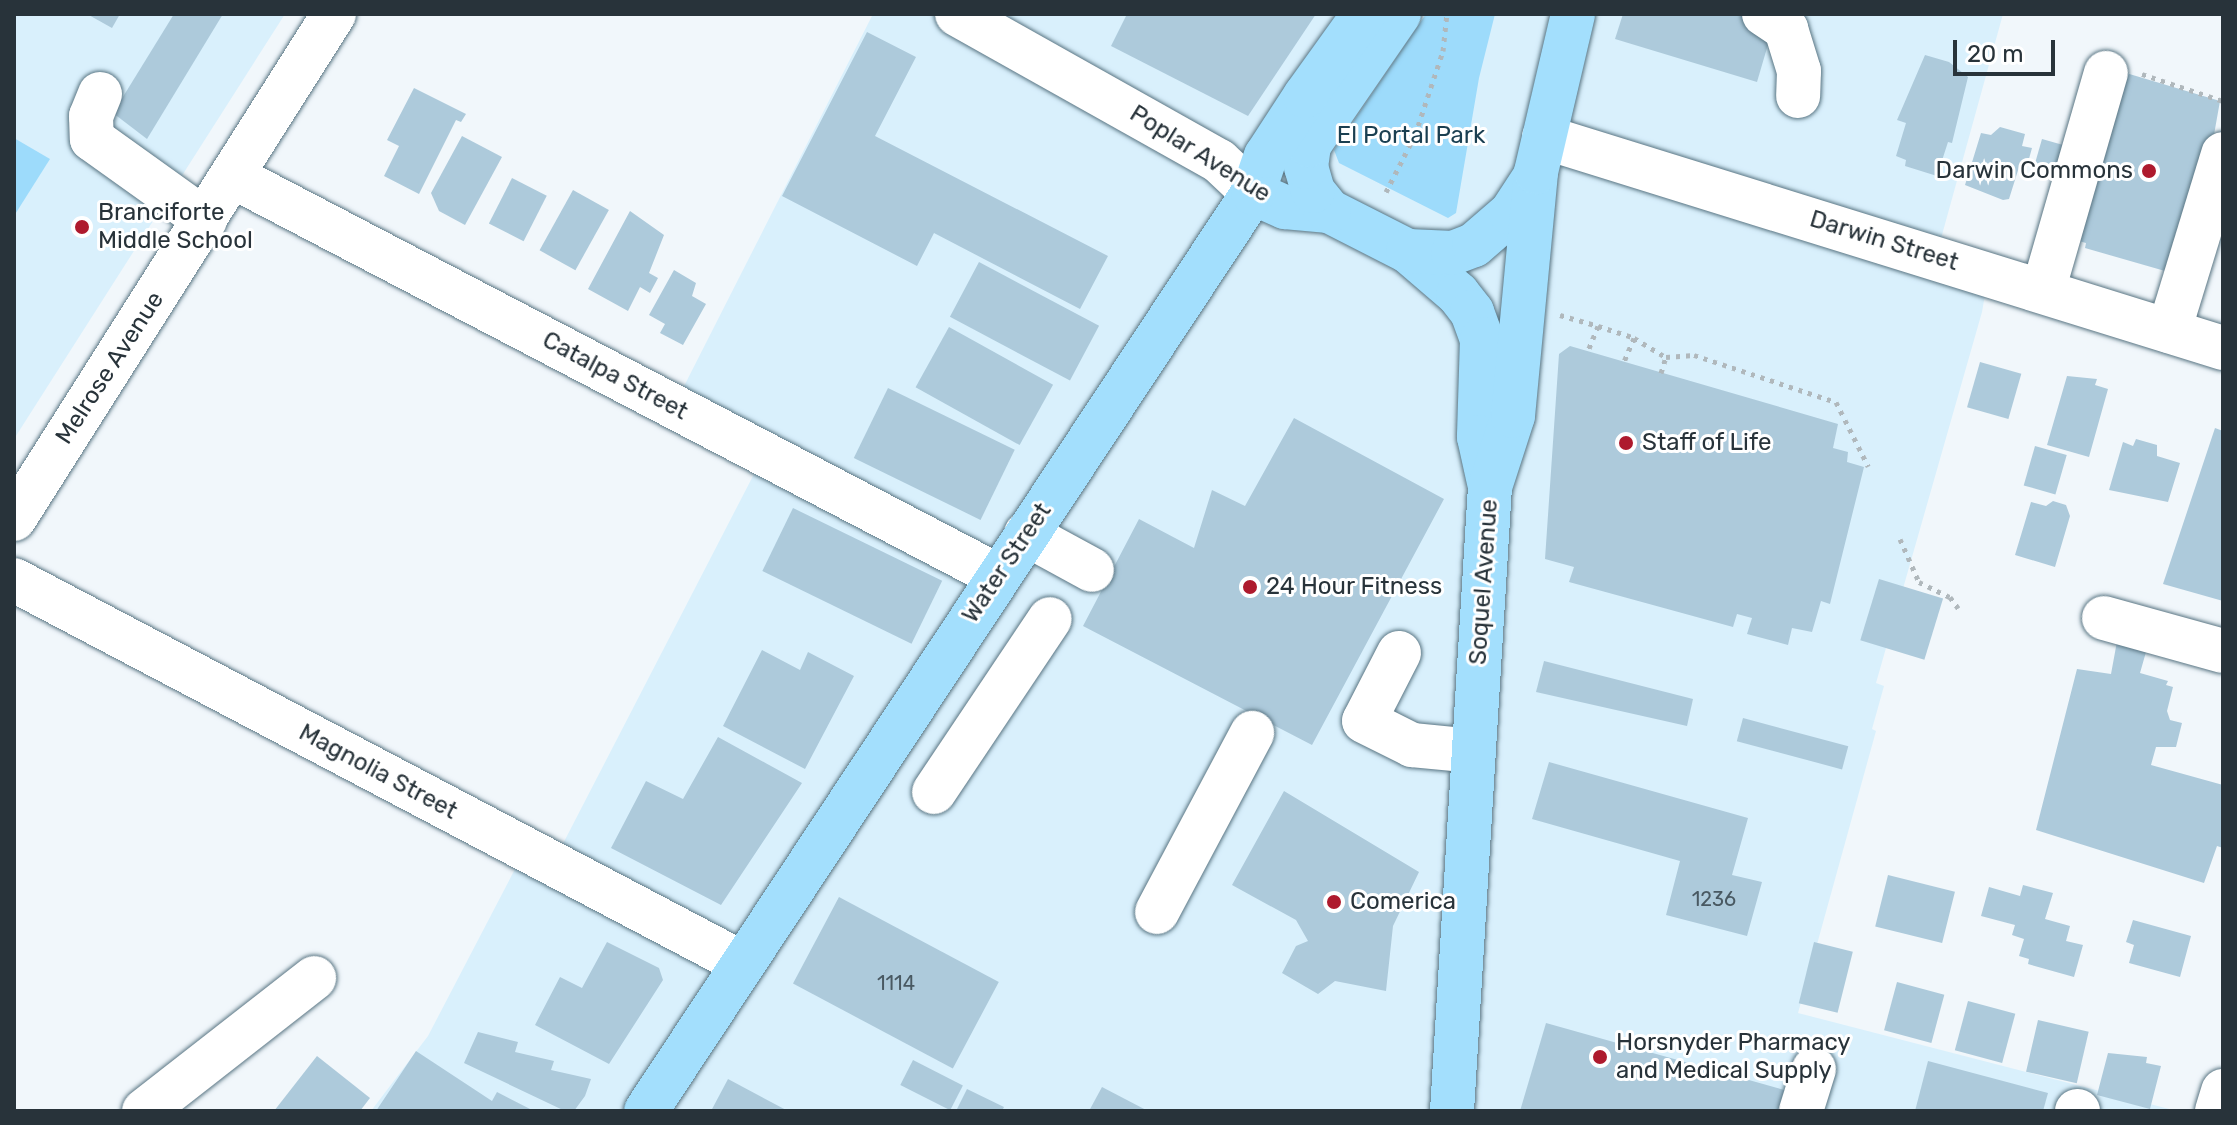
<!DOCTYPE html>
<style>
body{margin:0}
#map{position:relative;width:2237px;height:1125px;overflow:hidden;background:#f1f7fb;font-family:Rubik,sans-serif}
div>[style]{position:absolute}
[style*='--x']{left:calc(var(--x)*1px);top:calc(var(--y)*1px);width:calc(var(--w)*1px);rotate:calc(var(--a)*1deg)}
.built>*{inset:0;background:#d9f0fc}
.green>*{inset:0;background:#9ddbfb}
.building>*{inset:0;background:#adcadb;transform-origin:0 0}
.path>*{height:5px;margin-top:-2.5px;transform-origin:0;background:repeating-linear-gradient(90deg,#b0b8bc 0 4px,transparent 0 10px)}
.roads{filter:drop-shadow(0 0 2px #597583) drop-shadow(0 0 2px #597583)}
.minor>*{height:44px;margin:-22px;padding:0 22px;transform-origin:22px;border-radius:22px;background:#fff}
.major>*{height:44px;margin:-22px;padding:0 22px;transform-origin:22px;border-radius:22px;background:#a3dffd}
.dots>*{width:22px;height:22px;translate:-50% -50%;box-sizing:border-box;border:4px solid #fff;border-radius:50%}
span{translate:-50% -50%;white-space:nowrap;text-align:center;line-height:1.15;-webkit-text-stroke:6px #fff;paint-order:stroke}
.number-label{font-size:20px;color:#495962}
.number-label span{-webkit-text-stroke-width:0}
.park-label{font-size:24px;color:#1a3f51}
.street-label{font-size:24px;color:#28333a}
.poi-label{font-size:24px;color:#28333a}
.right{translate:-100% -50%;text-align:right}
.left{translate:0 -50%;text-align:left}
.frame{position:absolute;inset:0;border:16px solid #28333a;pointer-events:none}
.scale{position:absolute;left:1953px;top:40px;width:102px;height:36px;box-sizing:border-box;border:4px solid #28333a;border-top:0;padding-left:10px;font-size:24px;line-height:28px;white-space:nowrap;color:#28333a;-webkit-text-stroke:6px #fff;paint-order:stroke}
</style>
<div id="map">
<div class="built">
<div style="clip-path:polygon(14px 14px,285px 14px,14px 439px)"></div>
<div style="clip-path:polygon(873px 14px,2003px 14px,1937px 253px,1989px 271px,1982px 312px,1876px 683px,1884px 686px,1872px 729px,1876px 731px,1798px 1013px,2177px 1111px,371px 1111px,428px 1036px,525px 850px,553px 863px,769px 445px,678px 398px)"></div>
</div>
<div class="green">
<div style="clip-path:polygon(1426px 14px,1495px 14px,1479px 78px,1456px 213px,1448px 218px,1339px 163px,1334px 150px)"></div>
<div style="clip-path:polygon(14px 138px,50px 159px,14px 216px)"></div>
</div>
<div class="building">
<div style="clip-path:polygon(87px 14px,120px 14px,112px 28px)"></div>
<div style="clip-path:polygon(174px 14px,223px 14px,147px 139px,113px 113px)"></div>
<div style="clip-path:polygon(1127px 14px,1316px 14px,1248px 116px,1111px 46px)"></div>
<div style="clip-path:polygon(1623px 14px,1739px 14px,1774px 24px,1757px 82px,1615px 39px)"></div>
<div style="clip-path:polygon(867px 32px,916px 57px,875px 136px,1108px 256px,1080px 309px,934px 233px,917px 266px,782px 196px)"></div>
<div style="clip-path:polygon(1925px 55px,1949px 62px,1968px 77px,1952px 143px,1948px 142px,1937px 176px,1905px 166px,1906px 160px,1896px 156px,1906px 123px,1897px 120px)"></div>
<div style="clip-path:polygon(2126px 73px,2220px 101px,2212px 146px,2165px 271px,2085px 248px,2086px 243px,2079px 241px)"></div>
<div style="clip-path:polygon(414px 88px,466px 114px,461px 122px,456px 120px,419px 194px,384px 176px,399px 146px,387px 140px)"></div>
<div style="clip-path:polygon(2000px 127px,2025px 134px,2022px 146px,2032px 148px,2027px 166px,2020px 164px,2009px 199px,2003px 200px,1965px 185px,1981px 133px,1991px 135px)"></div>
<div style="clip-path:polygon(462px 136px,502px 157px,465px 225px,439px 211px,431px 193px)"></div>
<div style="left:2042px;top:139px;width:22px;height:25px;rotate:16deg"></div>
<div style="left:512px;top:178px;width:39px;height:51px;rotate:27deg"></div>
<div style="left:573px;top:190px;width:41px;height:69px;rotate:29deg"></div>
<div style="clip-path:polygon(630px 211px,664px 235px,649px 273px,658px 278px,650px 293px,640px 287px,628px 311px,588px 289px)"></div>
<div style="left:979px;top:262px;width:136px;height:62px;rotate:28deg"></div>
<div style="clip-path:polygon(674px 270px,696px 283px,692px 296px,706px 304px,683px 345px,660px 333px,665px 324px,649px 315px)"></div>
<div style="left:949px;top:327px;width:119px;height:69px;rotate:29deg"></div>
<div style="clip-path:polygon(1570px 346px,1838px 424px,1833px 448px,1848px 452px,1847px 462px,1864px 467px,1830px 604px,1821px 601px,1812px 632px,1792px 628px,1788px 645px,1747px 634px,1752px 618px,1737px 614px,1733px 627px,1569px 582px,1574px 567px,1545px 559px,1559px 354px)"></div>
<div style="left:1980px;top:362px;width:43px;height:47px;rotate:16deg"></div>
<div style="clip-path:polygon(2067px 376px,2097px 379px,2095px 385px,2108px 389px,2089px 457px,2047px 445px)"></div>
<div style="left:888px;top:388px;width:141px;height:78px;rotate:26deg"></div>
<div style="clip-path:polygon(1294px 418px,1444px 499px,1312px 745px,1083px 626px,1139px 519px,1194px 548px,1212px 490px,1245px 506px)"></div>
<div style="clip-path:polygon(2215px 428px,2223px 431px,2223px 601px,2163px 584px)"></div>
<div style="clip-path:polygon(2136px 439px,2157px 445px,2157px 456px,2180px 463px,2168px 502px,2109px 490px,2123px 442px,2133px 446px)"></div>
<div style="left:2035px;top:446px;width:33px;height:41px;rotate:16deg"></div>
<div style="clip-path:polygon(2053px 501px,2066px 505px,2070px 516px,2055px 567px,2015px 555px,2031px 502px,2046px 506px)"></div>
<div style="left:793px;top:508px;width:166px;height:70px;rotate:26deg"></div>
<div style="left:1879px;top:579px;width:67px;height:64px;rotate:17deg"></div>
<div style="clip-path:polygon(2118px 636px,2148px 645px,2140px 673px,2168px 681px,2166px 685px,2173px 687px,2167px 711px,2170px 720px,2182px 723px,2176px 747px,2156px 747px,2151px 765px,2223px 785px,2223px 848px,2217px 846px,2204px 883px,2036px 830px,2077px 669px,2111px 674px)"></div>
<div style="clip-path:polygon(762px 650px,800px 670px,808px 652px,854px 676px,805px 769px,723px 726px)"></div>
<div style="clip-path:polygon(1544px 661px,1693px 699px,1687px 726px,1536px 692px)"></div>
<div style="left:1743px;top:718px;width:109px;height:24px;rotate:15deg"></div>
<div style="clip-path:polygon(718px 737px,802px 783px,721px 905px,611px 848px,646px 781px,683px 799px)"></div>
<div style="clip-path:polygon(1549px 762px,1748px 818px,1732px 875px,1762px 882px,1747px 936px,1666px 915px,1680px 861px,1532px 819px)"></div>
<div style="clip-path:polygon(1284px 791px,1419px 872px,1393px 926px,1386px 991px,1335px 981px,1318px 994px,1282px 973px,1296px 946px,1308px 941px,1296px 920px,1232px 885px)"></div>
<div style="left:1888px;top:875px;width:69px;height:53px;rotate:14deg"></div>
<div style="clip-path:polygon(2023px 885px,2053px 893px,2045px 919px,2070px 926px,2066px 941px,2083px 945px,2074px 977px,2028px 964px,2029px 959px,2019px 956px,2024px 939px,2012px 935px,2015px 925px,1981px 916px,1989px 887px,2020px 896px)"></div>
<div style="left:839px;top:897px;width:181px;height:98px;rotate:28deg"></div>
<div style="clip-path:polygon(2133px 920px,2191px 936px,2180px 977px,2129px 963px,2134px 945px,2126px 942px)"></div>
<div style="clip-path:polygon(607px 942px,659px 968px,663px 980px,609px 1064px,535px 1025px,560px 977px,582px 988px)"></div>
<div style="left:1814px;top:942px;width:40px;height:63px;rotate:14deg"></div>
<div style="left:1897px;top:982px;width:49px;height:50px;rotate:15deg"></div>
<div style="left:1968px;top:1001px;width:49px;height:51px;rotate:15deg"></div>
<div style="left:2038px;top:1020px;width:52px;height:53px;rotate:13deg"></div>
<div style="clip-path:polygon(1546px 1023px,1784px 1090px,1778px 1111px,1520px 1111px)"></div>
<div style="clip-path:polygon(478px 1032px,518px 1042px,515px 1052px,554px 1061px,551px 1070px,591px 1079px,585px 1096px,574px 1111px,565px 1111px,464px 1063px)"></div>
<div style="clip-path:polygon(416px 1051px,492px 1101px,497px 1092px,534px 1111px,376px 1111px)"></div>
<div style="clip-path:polygon(2108px 1053px,2147px 1057px,2146px 1063px,2161px 1066px,2150px 1109px,2097px 1095px)"></div>
<div style="clip-path:polygon(317px 1056px,370px 1098px,360px 1111px,274px 1111px)"></div>
<div style="left:913px;top:1060px;width:56px;height:28px;rotate:27deg"></div>
<div style="clip-path:polygon(1928px 1061px,2048px 1093px,2043px 1111px,1915px 1111px)"></div>
<div style="clip-path:polygon(728px 1079px,788px 1111px,711px 1111px)"></div>
<div style="clip-path:polygon(1102px 1087px,1148px 1111px,1089px 1111px)"></div>
<div style="clip-path:polygon(967px 1089px,1004px 1107px,1002px 1111px,956px 1111px)"></div>
</div>
<div class="path">
<div style="--x:2142;--y:74;--w:85;--a:18.4"></div>
<div style="--x:1386;--y:192;--w:64;--a:-63"></div>
<div style="--x:1415;--y:135;--w:89;--a:-71.6"></div>
<div style="--x:1443;--y:51;--w:37;--a:-84"></div>
<div style="--x:1560;--y:315;--w:40;--a:16"></div>
<div style="--x:1598;--y:326;--w:27;--a:112"></div>
<div style="--x:1598;--y:326;--w:38;--a:18"></div>
<div style="--x:1634;--y:338;--w:26;--a:113"></div>
<div style="--x:1634;--y:338;--w:37;--a:31"></div>
<div style="--x:1661;--y:373;--w:17;--a:-73"></div>
<div style="--x:1666;--y:357;--w:28;--a:-4"></div>
<div style="--x:1694;--y:355;--w:150;--a:18.3"></div>
<div style="--x:1836;--y:402;--w:72;--a:63.4"></div>
<div style="--x:1900;--y:539;--w:47;--a:66.2"></div>
<div style="--x:1919;--y:582;--w:34;--a:26"></div>
<div style="--x:1950;--y:597;--w:14;--a:54"></div>
</div>
<div class="roads">
<div class="minor">
<div style="--x:957;--y:14;--w:300;--a:29.3"></div>
<div style="--x:1219;--y:161;--w:47;--a:43.3"></div>
<div style="--x:1764;--y:14;--w:27;--a:34"></div>
<div style="--x:1786;--y:29;--w:44;--a:72.8"></div>
<div style="--x:1799;--y:71;--w:25;--a:92"></div>
<div style="--x:100;--y:94;--w:24;--a:112"></div>
<div style="--x:91;--y:116;--w:23;--a:88"></div>
<div style="--x:92;--y:139;--w:139;--a:35.6"></div>
<div style="--x:1544;--y:137;--w:711;--a:17.26"></div>
<div style="--x:232;--y:176;--w:864;--a:27.57"></div>
<div style="--x:2043;--y:291;--w:227;--a:-73.9"></div>
<div style="--x:2169;--y:331;--w:185;--a:-73"></div>
<div style="--x:14;--y:519;--w:598;--a:-57.64"></div>
<div style="--x:1026;--y:534;--w:75;--a:28.6"></div>
<div style="--x:14;--y:580;--w:823;--a:27.75"></div>
<div style="--x:2104;--y:618;--w:123;--a:15.5"></div>
<div style="--x:1399;--y:653;--w:76;--a:117.2"></div>
<div style="--x:1364;--y:721;--w:54;--a:26.6"></div>
<div style="--x:1412;--y:745;--w:61;--a:5.6"></div>
<div style="--x:934;--y:792;--w:208;--a:-56.2"></div>
<div style="--x:1157;--y:912;--w:203;--a:-62"></div>
<div style="--x:144;--y:1111;--w:216;--a:-38"></div>
<div style="--x:1801;--y:1111;--w:44;--a:-72.8"></div>
<div style="--x:2077;--y:1111;--w:1;--a:0"></div>
<div style="--x:2217;--y:1111;--w:21;--a:-73"></div>
</div>
<div class="major">
<div style="--x:1253;--y:193;--w:35;--a:24"></div>
<div style="--x:1285;--y:207;--w:44;--a:5.2"></div>
<div style="--x:1329;--y:211;--w:89;--a:26.9"></div>
<div style="--x:1408;--y:251;--w:66;--a:40.7"></div>
<div style="--x:1458;--y:294;--w:23;--a:52"></div>
<div style="--x:1472;--y:312;--w:29;--a:70"></div>
<div style="--x:1482;--y:339;--w:98;--a:91.8"></div>
<div style="--x:1479;--y:437;--w:46;--a:77.5"></div>
<div style="--x:1329;--y:211;--w:26;--a:-129"></div>
<div style="--x:1313;--y:191;--w:25;--a:-106"></div>
<div style="--x:1306;--y:167;--w:22;--a:-82"></div>
<div style="--x:1309;--y:145;--w:159;--a:-55.5"></div>
<div style="--x:1408;--y:251;--w:45;--a:2.5"></div>
<div style="--x:1453;--y:253;--w:22;--a:-21"></div>
<div style="--x:1474;--y:245;--w:49;--a:-40.9"></div>
<div style="--x:1511;--y:213;--w:42;--a:-56.7"></div>
<div style="--x:646;--y:1111;--w:1101;--a:-56.53"></div>
<div style="--x:1253;--y:193;--w:39;--a:-71"></div>
<div style="--x:1266;--y:156;--w:72;--a:-57"></div>
<div style="--x:1305;--y:96;--w:101;--a:-54.3"></div>
<div style="--x:1452;--y:1111;--w:625;--a:-86.52"></div>
<div style="--x:1490;--y:487;--w:75;--a:-72.1"></div>
<div style="--x:1513;--y:416;--w:245;--a:-84.6"></div>
<div style="--x:1536;--y:172;--w:162;--a:-76.8"></div>
</div>
</div>
<div class="dots">
<div style="left:2149px;top:171px;background:#ae1a2d"></div>
<div style="left:82px;top:227px;background:#ae1a2d"></div>
<div style="left:1626px;top:443px;background:#ae1a2d"></div>
<div style="left:1250px;top:587px;background:#ae1a2d"></div>
<div style="left:1334px;top:902px;background:#ae1a2d"></div>
<div style="left:1600px;top:1057px;background:#ae1a2d"></div>
</div>
<div class="number-label">
<span style="left:1714px;top:899px">1236</span>
<span style="left:896px;top:983px">1114</span>
</div>
<div class="park-label">
<span style="left:1411px;top:136px">El Portal Park</span>
</div>
<div class="street-label">
<span style="left:1200px;top:154px;rotate:32deg">Poplar Avenue</span>
<span style="left:1884px;top:241px;rotate:17deg">Darwin Street</span>
<span style="left:110px;top:368px;rotate:-57deg">Melrose Avenue</span>
<span style="left:615px;top:376px;rotate:28deg">Catalpa Street</span>
<span style="left:1007px;top:563px;rotate:-56deg">Water Street</span>
<span style="left:1484px;top:582px;rotate:-86deg">Soquel Avenue</span>
<span style="left:378px;top:772px;rotate:28deg">Magnolia Street</span>
</div>
<div class="poi-label">
<span class="right" style="left:2133px;top:171px">Darwin Commons</span>
<span class="left" style="left:98px;top:227px">Branciforte<br>Middle School</span>
<span class="left" style="left:1642px;top:443px">Staff of Life</span>
<span class="left" style="left:1266px;top:587px">24 Hour Fitness</span>
<span class="left" style="left:1350px;top:902px">Comerica</span>
<span class="left" style="left:1616px;top:1057px">Horsnyder Pharmacy<br>and Medical Supply</span>
</div>
<div class="frame"></div>
<div class="scale">20 m</div>
</div>
